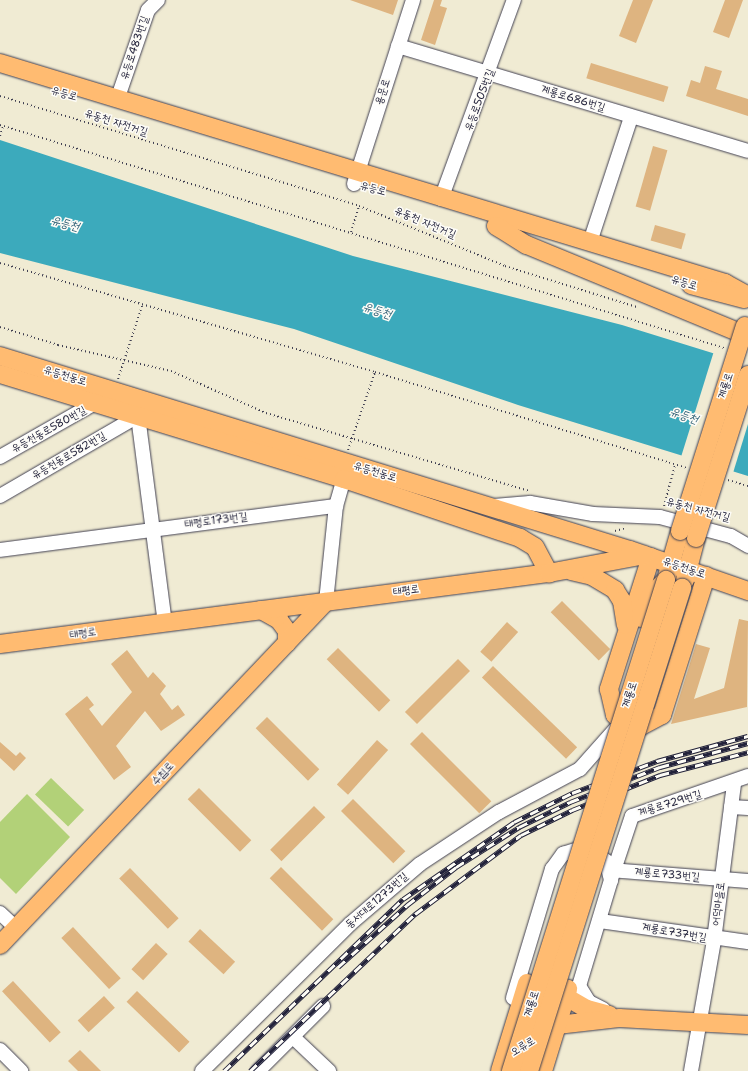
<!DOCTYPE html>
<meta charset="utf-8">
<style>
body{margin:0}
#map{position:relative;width:748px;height:1071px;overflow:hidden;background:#f0ebd3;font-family:"Shantell Sans","Poor Story",sans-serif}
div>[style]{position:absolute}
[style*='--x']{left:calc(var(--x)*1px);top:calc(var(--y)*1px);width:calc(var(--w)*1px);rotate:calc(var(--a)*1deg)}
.green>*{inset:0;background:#b2d178;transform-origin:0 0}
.water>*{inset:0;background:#3caabc}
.pier>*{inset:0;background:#f0ebd3}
.building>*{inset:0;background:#deb480;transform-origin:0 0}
.path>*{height:2px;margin-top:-1px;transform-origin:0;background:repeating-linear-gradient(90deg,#414052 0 1px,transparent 0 4px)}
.roads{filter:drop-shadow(0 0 1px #414052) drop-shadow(0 0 1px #414052)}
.minor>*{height:14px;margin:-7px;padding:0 7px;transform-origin:7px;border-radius:7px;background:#fff}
.major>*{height:18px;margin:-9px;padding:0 9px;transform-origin:9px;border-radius:9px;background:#ffbb71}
.rail>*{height:4.5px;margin-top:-2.25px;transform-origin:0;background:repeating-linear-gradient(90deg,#fdfcf7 0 9px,#22223b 0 18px);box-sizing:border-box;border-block:1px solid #22223b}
.bridges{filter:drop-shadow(0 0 1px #414052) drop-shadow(0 0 1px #414052)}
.major-bridge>*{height:18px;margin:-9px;padding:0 9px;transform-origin:9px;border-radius:9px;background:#ffbb71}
span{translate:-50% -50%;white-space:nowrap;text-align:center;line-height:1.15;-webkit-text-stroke:3px #fdfcf7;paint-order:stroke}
.street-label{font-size:11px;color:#22223b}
.water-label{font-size:12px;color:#2e5f75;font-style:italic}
</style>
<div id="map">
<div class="green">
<div style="left:51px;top:778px;width:46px;height:23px;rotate:44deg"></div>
<div style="clip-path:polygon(27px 794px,70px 837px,16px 894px,0 878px,0 822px)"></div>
</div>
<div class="water">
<div style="clip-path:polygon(0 140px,353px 256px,622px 325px,748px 364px,748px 476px,518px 405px,294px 329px,0 253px)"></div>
</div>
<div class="pier">
<div style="clip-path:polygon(714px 351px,748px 361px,748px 424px,733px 473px,681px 457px)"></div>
</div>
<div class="building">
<div style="clip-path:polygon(350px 0,398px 0,393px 15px)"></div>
<div style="clip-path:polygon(434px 0,442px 0,440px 6px,447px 8px,435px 45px,421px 40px)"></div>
<div style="clip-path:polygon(633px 0,653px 0,636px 43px,619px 36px)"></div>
<div style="clip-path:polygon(725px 0,743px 0,729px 38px,713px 32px)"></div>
<div style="left:591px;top:63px;width:81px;height:16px;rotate:17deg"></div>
<div style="clip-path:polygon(705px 66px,722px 71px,716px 89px,748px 99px,748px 116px,686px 96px,691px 80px,700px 83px)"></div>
<div style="left:653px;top:146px;width:15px;height:63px;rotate:16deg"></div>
<div style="left:655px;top:225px;width:32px;height:16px;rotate:16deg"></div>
<div style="left:562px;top:601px;width:68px;height:16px;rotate:45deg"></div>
<div style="clip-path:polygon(739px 619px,748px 621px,747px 707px,671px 724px,696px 644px,710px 648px,694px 699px,724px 688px)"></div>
<div style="left:507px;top:622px;width:15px;height:40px;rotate:42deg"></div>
<div style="left:338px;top:648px;width:74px;height:16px;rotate:45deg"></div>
<div style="clip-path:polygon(127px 650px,148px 678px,153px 672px,166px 686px,160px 694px,172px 710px,178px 705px,185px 715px,161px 731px,145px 711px,116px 746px,131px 767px,114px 780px,65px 714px,87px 696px,94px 705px,89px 709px,102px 726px,132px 692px,111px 664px)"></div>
<div style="left:458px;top:659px;width:17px;height:75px;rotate:45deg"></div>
<div style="left:493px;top:666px;width:117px;height:16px;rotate:44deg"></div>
<div style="left:267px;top:717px;width:74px;height:16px;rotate:45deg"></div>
<div style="left:422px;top:732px;width:98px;height:17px;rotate:45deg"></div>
<div style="left:377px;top:740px;width:15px;height:60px;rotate:42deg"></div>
<div style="clip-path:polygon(0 742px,16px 756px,20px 752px,26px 758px,14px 771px,0 758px)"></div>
<div style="left:199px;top:788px;width:74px;height:16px;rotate:45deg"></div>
<div style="left:353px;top:799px;width:74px;height:17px;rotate:45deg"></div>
<div style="left:314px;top:806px;width:16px;height:62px;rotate:45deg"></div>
<div style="left:281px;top:867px;width:74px;height:16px;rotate:45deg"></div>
<div style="left:130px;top:868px;width:70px;height:15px;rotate:46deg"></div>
<div style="left:73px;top:927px;width:70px;height:16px;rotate:47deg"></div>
<div style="left:200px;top:929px;width:48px;height:17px;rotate:43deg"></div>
<div style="left:156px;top:943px;width:16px;height:36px;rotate:43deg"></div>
<div style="left:13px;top:981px;width:70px;height:15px;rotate:47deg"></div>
<div style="left:137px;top:991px;width:73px;height:15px;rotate:44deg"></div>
<div style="left:104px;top:996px;width:16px;height:36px;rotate:47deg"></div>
<div style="clip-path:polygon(80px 1050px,101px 1071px,78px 1071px,68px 1061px)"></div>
</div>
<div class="path">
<div style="--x:0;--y:96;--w:375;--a:17"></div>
<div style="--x:359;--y:206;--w:158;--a:22.3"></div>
<div style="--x:505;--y:266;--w:138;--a:17.3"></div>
<div style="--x:0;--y:125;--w:758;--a:17.12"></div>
<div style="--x:0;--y:136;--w:10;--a:-73"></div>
<div style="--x:351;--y:232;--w:27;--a:-73"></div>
<div style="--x:0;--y:263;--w:391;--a:16.2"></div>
<div style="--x:375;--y:372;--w:326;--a:17.1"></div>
<div style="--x:0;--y:327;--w:61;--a:17.2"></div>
<div style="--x:58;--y:345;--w:116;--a:13"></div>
<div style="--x:171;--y:371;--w:104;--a:23.9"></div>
<div style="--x:266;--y:413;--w:274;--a:16.5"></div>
<div style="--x:118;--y:379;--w:77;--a:-71.8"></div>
<div style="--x:348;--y:450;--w:83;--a:-70.9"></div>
<div style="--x:728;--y:480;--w:21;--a:17"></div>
<div style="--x:664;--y:506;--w:42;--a:-75"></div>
<div style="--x:615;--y:531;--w:11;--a:-15"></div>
</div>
<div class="roads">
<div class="minor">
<div style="--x:398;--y:46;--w:365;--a:16.7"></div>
<div style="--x:117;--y:100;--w:95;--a:-71"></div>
<div style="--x:148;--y:10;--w:14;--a:-45"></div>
<div style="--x:354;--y:184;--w:193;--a:-72.2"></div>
<div style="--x:441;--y:199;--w:212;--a:-69.9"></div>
<div style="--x:590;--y:242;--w:132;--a:-71.8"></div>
<div style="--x:0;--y:457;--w:112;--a:-29.6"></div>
<div style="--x:0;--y:496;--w:160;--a:-30.1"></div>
<div style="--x:138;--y:416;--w:209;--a:82.6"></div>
<div style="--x:494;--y:506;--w:36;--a:-5"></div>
<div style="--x:530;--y:503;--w:64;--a:9.9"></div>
<div style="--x:593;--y:514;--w:67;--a:2.6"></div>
<div style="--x:660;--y:517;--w:73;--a:15"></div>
<div style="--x:731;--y:536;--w:20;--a:30"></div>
<div style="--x:0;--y:550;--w:339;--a:-7.5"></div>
<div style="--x:326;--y:602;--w:97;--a:-84.1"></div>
<div style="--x:336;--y:506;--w:37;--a:-74"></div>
<div style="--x:731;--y:807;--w:17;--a:3"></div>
<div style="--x:610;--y:870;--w:138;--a:4.6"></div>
<div style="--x:611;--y:879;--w:66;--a:-71.6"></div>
<div style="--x:632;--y:816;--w:123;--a:-19"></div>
<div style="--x:0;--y:913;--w:22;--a:43"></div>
<div style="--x:600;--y:921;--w:149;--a:8.1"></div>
<div style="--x:579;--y:986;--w:19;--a:58"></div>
<div style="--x:589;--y:1002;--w:16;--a:27"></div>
<div style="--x:513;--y:998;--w:135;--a:-73.2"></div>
<div style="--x:552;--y:869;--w:19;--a:-54"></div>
<div style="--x:563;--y:854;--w:19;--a:-18"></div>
<div style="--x:581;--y:848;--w:10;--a:11"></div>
<div style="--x:591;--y:850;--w:19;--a:36"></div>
<div style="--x:606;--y:861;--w:20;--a:75"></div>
<div style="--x:611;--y:880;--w:111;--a:106.8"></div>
<div style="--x:579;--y:986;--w:17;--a:140"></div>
<div style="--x:293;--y:1037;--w:50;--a:43.4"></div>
<div style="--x:0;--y:1050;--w:30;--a:45"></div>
<div style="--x:202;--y:1071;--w:209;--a:-44.8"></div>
<div style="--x:350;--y:924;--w:92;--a:-40.6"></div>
<div style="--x:420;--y:864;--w:95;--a:-33.4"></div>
<div style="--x:499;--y:812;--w:92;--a:-28"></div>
<div style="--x:580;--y:769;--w:57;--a:-48.5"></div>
<div style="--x:258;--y:1071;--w:92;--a:-45"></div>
<div style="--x:691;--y:1071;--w:133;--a:-80"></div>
<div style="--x:714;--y:940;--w:157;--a:-82.7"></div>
</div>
<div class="major">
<div style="--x:0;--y:63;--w:758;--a:16.88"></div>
<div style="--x:725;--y:283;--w:26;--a:29"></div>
<div style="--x:496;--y:226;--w:36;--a:32"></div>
<div style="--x:527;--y:245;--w:239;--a:22.4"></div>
<div style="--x:691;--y:285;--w:55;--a:14.8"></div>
<div style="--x:0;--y:356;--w:659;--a:17.12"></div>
<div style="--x:630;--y:550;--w:125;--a:19.2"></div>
<div style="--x:0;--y:374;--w:360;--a:17"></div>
<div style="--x:344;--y:479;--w:186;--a:18.5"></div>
<div style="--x:520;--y:538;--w:17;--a:31"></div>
<div style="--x:535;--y:547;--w:30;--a:62"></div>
<div style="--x:651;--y:557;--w:139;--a:107.7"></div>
<div style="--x:609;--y:689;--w:27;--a:77"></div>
<div style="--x:615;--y:715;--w:19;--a:32"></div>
<div style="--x:631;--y:725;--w:10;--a:6"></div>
<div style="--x:641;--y:726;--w:24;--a:-28"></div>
<div style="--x:662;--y:715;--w:146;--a:-72.4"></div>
<div style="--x:571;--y:571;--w:22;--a:13"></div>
<div style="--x:592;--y:576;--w:27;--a:31"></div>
<div style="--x:615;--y:590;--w:13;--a:58"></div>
<div style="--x:622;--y:601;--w:24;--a:81"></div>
<div style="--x:685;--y:580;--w:43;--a:-75.3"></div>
<div style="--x:261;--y:610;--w:21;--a:29"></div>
<div style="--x:279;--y:620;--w:14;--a:54"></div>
<div style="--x:287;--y:631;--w:12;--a:90"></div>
<div style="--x:641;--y:618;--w:22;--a:-68"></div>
<div style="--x:649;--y:598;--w:25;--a:-47"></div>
<div style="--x:666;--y:580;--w:51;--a:-74.1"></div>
<div style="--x:0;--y:644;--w:554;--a:-7.37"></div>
<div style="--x:549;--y:573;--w:97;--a:-10.7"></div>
<div style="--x:0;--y:945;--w:473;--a:-46.5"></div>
<div style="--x:566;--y:997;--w:24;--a:30"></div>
<div style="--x:587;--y:1009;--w:23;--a:15"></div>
<div style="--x:557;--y:1025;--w:62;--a:-6.4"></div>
<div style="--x:619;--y:1018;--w:129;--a:3.1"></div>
<div style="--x:500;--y:1071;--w:92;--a:-72.9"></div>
<div style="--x:543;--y:1071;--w:86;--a:-73"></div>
</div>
</div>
<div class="rail">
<div style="--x:338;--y:967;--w:93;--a:-41.9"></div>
<div style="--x:407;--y:905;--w:62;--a:-37.8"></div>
<div style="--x:456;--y:867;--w:75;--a:-32.4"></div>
<div style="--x:519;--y:827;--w:57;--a:-26.1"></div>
<div style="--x:570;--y:802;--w:97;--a:-21.3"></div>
<div style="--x:660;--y:767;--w:91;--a:-15.3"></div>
<div style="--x:224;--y:1071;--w:248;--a:-43.9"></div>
<div style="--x:403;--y:899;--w:135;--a:-34.7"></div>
<div style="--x:514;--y:822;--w:65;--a:-26.6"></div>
<div style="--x:572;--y:793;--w:91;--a:-20.6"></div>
<div style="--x:657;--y:761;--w:94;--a:-15.4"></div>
<div style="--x:250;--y:1071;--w:228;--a:-43.6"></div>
<div style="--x:415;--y:914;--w:132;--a:-36.7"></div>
<div style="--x:521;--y:835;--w:57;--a:-26.1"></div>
<div style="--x:572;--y:810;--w:95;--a:-21.7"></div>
<div style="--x:660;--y:775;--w:91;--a:-14.6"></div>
</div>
<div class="bridges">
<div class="major-bridge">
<div style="--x:680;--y:531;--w:215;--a:-72.4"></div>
<div style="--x:696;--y:538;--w:171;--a:-72.3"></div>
<div style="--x:511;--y:1071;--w:515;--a:-72.48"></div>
<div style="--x:529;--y:1071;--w:507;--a:-72.42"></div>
</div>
</div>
<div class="street-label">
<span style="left:135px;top:48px;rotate:-71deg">유등로483번길</span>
<span style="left:383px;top:92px;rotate:-72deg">용문로</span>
<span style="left:64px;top:94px;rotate:17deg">유등로</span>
<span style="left:573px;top:99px;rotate:17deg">계룡로686번길</span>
<span style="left:480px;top:100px;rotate:-69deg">유등로505번길</span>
<span style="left:116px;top:123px;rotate:18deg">유동천 자전거길</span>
<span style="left:373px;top:189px;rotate:16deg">유등로</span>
<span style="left:425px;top:223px;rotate:23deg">유동천 자전거길</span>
<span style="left:684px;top:283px;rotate:18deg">유등로</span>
<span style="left:65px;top:376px;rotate:17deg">유등천동로</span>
<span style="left:726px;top:386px;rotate:-72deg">계룡로</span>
<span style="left:49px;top:430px;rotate:-29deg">유등천동로580번길</span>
<span style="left:69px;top:456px;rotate:-30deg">유등천동로582번길</span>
<span style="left:375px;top:472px;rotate:17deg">유등천동로</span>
<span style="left:698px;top:510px;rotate:15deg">유동천 자전거길</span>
<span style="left:216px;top:521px;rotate:-7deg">태평로173번길</span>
<span style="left:684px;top:568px;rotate:19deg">유등천동로</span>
<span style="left:406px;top:591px;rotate:-7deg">태평로</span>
<span style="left:83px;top:634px;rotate:-7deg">태평로</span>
<span style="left:630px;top:695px;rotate:-72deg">계룡로</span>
<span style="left:163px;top:774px;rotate:-46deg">수침로</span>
<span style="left:670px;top:804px;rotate:-17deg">계룡로729번길</span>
<span style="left:667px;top:875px;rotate:5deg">계룡로733번길</span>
<span style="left:377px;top:901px;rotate:-41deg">동서대로1273번길</span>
<span style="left:719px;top:904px;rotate:-83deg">어덕마을로</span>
<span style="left:674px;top:933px;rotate:10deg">계룡로737번길</span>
<span style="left:532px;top:1004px;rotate:-72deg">계룡로</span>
<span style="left:523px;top:1047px;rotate:-32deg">오류로</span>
</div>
<div class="water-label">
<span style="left:65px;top:224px;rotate:15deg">유등천</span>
<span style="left:377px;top:311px;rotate:18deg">유등천</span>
<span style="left:684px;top:416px;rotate:19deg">유등천</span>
</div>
</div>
